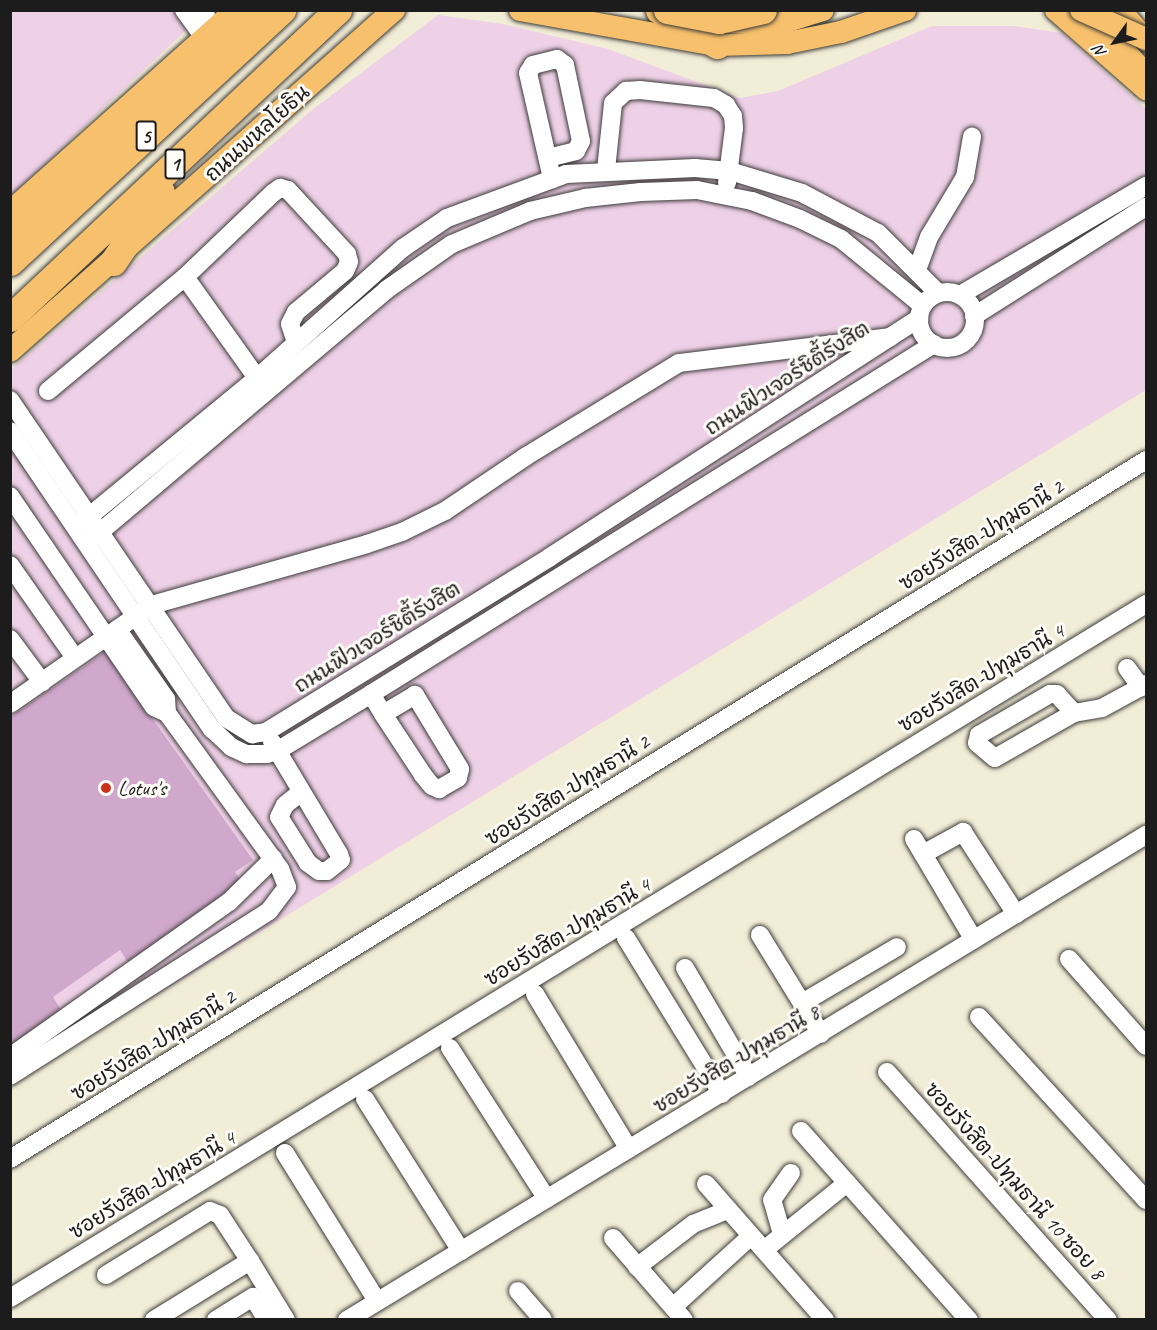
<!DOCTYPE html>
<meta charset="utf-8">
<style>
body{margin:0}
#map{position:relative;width:1157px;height:1330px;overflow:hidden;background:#f2edd7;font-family:Caveat,"Playpen Sans Thai",sans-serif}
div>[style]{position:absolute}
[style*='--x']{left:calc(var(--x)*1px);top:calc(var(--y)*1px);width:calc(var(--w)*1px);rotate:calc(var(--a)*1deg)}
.built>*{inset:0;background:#eed0e7}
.building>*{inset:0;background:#d0a8cb}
.roads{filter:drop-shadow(0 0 2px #3c3b38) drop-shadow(0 0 2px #3c3b38)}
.minor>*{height:18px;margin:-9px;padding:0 9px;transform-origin:9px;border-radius:9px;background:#fff}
.minor>.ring{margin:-9px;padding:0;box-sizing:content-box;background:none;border:18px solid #fff;border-radius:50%}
.major>*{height:22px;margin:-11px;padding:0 11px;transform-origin:11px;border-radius:11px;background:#f7c06c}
.highway>*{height:27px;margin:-13.5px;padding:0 13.5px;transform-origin:13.5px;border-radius:13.5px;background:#f7c06c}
.bridges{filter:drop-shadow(0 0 2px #3c3b38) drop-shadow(0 0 2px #3c3b38)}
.major-bridge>*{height:22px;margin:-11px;padding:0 11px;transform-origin:11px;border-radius:11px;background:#f7c06c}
.highway-bridge>*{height:27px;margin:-13.5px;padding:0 13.5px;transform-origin:13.5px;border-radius:13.5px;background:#f7c06c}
.dots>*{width:16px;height:16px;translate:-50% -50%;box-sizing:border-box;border:3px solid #fdfcf7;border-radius:50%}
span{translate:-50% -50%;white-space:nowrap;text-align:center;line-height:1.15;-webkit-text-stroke:6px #fdfcf7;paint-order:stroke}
.shield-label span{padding:2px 4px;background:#fdfcf7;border:2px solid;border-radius:4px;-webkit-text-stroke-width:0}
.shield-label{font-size:20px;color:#1c1c1c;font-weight:700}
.street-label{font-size:21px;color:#1c1c1c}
.poi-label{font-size:21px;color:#1c1c1c}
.left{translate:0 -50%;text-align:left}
.frame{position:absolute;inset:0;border:12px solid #1c1c1c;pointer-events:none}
.north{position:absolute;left:1085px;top:12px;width:60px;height:60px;-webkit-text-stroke:4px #fdfcf7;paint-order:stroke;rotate:237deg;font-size:16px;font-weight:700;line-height:24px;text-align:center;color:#1c1c1c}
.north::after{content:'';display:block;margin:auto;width:21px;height:27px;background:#1c1c1c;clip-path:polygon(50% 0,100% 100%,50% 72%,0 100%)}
</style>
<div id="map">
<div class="built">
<div style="clip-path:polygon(11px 11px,206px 11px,11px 196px)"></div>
<div style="clip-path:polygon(438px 15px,503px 24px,608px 49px,740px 98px,778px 91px,932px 26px,1014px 26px,1062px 33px,1146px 109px,1146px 390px,11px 1084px,11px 369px,312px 110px)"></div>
</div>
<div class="building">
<div style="clip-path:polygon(105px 652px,253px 860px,235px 872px,243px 884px,131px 967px,120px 950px,53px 997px,63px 1013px,10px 1049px,10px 717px)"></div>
</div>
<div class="roads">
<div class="minor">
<div style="--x:184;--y:10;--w:34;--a:54"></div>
<div style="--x:205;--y:10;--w:24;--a:81"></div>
<div style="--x:548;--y:158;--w:29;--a:-14"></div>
<div style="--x:576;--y:151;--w:11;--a:-63"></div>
<div style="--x:581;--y:141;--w:78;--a:-101.9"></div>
<div style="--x:565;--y:65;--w:10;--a:-143"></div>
<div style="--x:557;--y:59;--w:25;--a:166"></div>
<div style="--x:533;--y:65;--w:9;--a:122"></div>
<div style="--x:528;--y:73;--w:109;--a:77.2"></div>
<div style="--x:606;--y:170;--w:67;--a:-84"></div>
<div style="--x:613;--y:103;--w:18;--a:-43"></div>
<div style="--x:626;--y:91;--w:14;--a:-4"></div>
<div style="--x:640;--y:90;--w:74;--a:6.2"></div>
<div style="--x:714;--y:98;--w:14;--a:30"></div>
<div style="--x:726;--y:105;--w:13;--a:58"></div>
<div style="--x:733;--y:116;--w:12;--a:85"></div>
<div style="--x:734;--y:128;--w:55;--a:97.3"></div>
<div style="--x:917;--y:270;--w:35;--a:-70"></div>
<div style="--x:929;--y:237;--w:70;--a:-59"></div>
<div style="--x:965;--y:177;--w:41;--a:-80.1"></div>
<div style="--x:185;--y:277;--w:122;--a:-43.7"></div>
<div style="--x:273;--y:193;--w:9;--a:-36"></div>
<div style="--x:280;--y:188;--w:8;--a:14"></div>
<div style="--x:288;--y:190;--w:87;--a:47.3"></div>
<div style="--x:347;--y:254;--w:8;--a:76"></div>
<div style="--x:349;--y:262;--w:10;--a:114"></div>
<div style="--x:345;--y:271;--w:64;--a:140.1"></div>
<div style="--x:296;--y:312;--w:13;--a:117"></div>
<div style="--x:290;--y:324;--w:19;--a:72"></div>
<div class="ring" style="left:919px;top:292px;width:38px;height:38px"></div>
<div style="--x:960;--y:295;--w:216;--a:-30.4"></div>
<div style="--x:974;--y:316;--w:204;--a:-32.4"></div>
<div style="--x:48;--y:391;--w:178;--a:-39.8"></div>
<div style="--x:185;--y:277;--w:124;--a:54.5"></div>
<div style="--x:10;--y:400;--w:384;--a:55.8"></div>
<div style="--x:226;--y:718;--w:31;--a:32"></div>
<div style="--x:252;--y:734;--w:14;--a:-8"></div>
<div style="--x:266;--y:732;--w:334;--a:-31.6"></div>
<div style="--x:550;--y:557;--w:440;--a:-32.9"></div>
<div style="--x:10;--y:431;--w:360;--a:55.9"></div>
<div style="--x:212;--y:729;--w:26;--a:43"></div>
<div style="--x:231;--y:747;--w:17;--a:25"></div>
<div style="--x:246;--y:754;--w:21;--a:0"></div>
<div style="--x:267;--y:754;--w:10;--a:-17"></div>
<div style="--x:277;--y:751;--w:110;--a:-31.2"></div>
<div style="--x:371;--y:694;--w:663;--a:-31.87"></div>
<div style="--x:10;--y:496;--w:255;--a:55.7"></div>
<div style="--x:154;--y:707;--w:14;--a:25"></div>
<div style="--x:80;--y:524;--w:229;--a:-39.5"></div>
<div style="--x:257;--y:378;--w:195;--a:-41.7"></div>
<div style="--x:403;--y:248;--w:53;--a:-34.3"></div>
<div style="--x:447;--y:218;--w:127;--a:-20.3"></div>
<div style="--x:566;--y:174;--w:129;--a:-2.7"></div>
<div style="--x:695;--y:168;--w:35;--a:5"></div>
<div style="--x:730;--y:171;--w:75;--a:17"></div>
<div style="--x:802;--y:193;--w:86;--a:27.8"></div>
<div style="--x:878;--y:233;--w:85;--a:45"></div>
<div style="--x:93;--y:538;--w:384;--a:-40.2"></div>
<div style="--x:386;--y:290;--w:80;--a:-34.9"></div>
<div style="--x:452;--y:244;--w:85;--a:-22.9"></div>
<div style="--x:530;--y:211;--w:57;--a:-13.3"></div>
<div style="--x:585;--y:198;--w:56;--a:-6.1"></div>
<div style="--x:641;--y:192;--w:56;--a:-2"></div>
<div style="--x:697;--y:190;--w:56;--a:11.3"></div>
<div style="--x:752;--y:201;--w:51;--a:20.6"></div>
<div style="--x:800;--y:219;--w:46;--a:26"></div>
<div style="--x:841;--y:239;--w:104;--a:39.2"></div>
<div style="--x:10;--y:565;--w:113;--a:55"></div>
<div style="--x:10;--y:639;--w:54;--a:53.3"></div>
<div style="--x:1127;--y:668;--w:24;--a:54"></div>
<div style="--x:371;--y:694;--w:23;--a:59"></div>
<div style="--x:383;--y:714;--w:73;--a:56.7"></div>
<div style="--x:423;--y:775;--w:14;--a:51"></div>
<div style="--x:432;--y:786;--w:8;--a:23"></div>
<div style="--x:439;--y:789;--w:22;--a:-30"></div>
<div style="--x:458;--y:778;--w:9;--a:-77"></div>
<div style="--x:460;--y:769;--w:87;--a:-121.3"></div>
<div style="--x:415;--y:695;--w:37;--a:149"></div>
<div style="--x:10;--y:704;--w:173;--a:-34.9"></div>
<div style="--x:152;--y:605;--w:223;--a:-15.8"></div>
<div style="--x:367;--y:544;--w:37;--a:-19"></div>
<div style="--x:402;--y:532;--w:48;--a:-26"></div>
<div style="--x:445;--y:511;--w:97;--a:-34"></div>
<div style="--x:525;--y:457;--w:180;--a:-31.4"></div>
<div style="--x:679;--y:363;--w:213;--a:-7"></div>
<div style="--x:1074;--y:713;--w:25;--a:-132"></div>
<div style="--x:1057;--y:694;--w:7;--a:180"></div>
<div style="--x:1050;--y:694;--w:82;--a:150"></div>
<div style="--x:979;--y:735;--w:8;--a:104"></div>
<div style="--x:977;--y:743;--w:23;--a:40"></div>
<div style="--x:995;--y:758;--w:91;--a:-29.7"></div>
<div style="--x:1074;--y:713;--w:28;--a:-10"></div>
<div style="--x:1102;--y:708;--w:50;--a:-28.6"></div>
<div style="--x:272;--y:742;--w:131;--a:59.1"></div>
<div style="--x:339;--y:854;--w:6;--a:72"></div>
<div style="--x:341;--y:860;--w:18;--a:142"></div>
<div style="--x:327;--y:871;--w:8;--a:180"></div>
<div style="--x:319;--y:871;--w:14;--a:-144"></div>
<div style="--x:308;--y:863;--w:54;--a:-122.2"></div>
<div style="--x:279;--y:817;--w:13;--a:-63"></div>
<div style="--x:285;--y:805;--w:19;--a:-39"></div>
<div style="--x:914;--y:839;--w:117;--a:59.3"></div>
<div style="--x:923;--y:854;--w:46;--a:-28.8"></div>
<div style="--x:963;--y:832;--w:98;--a:57.1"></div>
<div style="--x:760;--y:935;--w:116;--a:58.4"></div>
<div style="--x:626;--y:938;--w:183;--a:58.4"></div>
<div style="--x:1069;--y:959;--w:116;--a:48.5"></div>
<div style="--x:685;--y:968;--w:126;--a:59.6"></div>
<div style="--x:535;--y:994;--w:181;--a:58.8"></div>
<div style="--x:802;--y:1003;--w:110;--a:-30.5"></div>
<div style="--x:979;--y:1017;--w:248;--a:47.6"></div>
<div style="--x:450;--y:1048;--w:179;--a:57.3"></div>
<div style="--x:10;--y:1057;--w:268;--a:-35.3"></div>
<div style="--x:229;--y:902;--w:62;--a:-44.3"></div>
<div style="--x:887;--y:1072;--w:332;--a:48.3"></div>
<div style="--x:10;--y:1076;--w:307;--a:-32.5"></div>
<div style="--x:269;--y:911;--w:30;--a:-53"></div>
<div style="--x:287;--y:887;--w:19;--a:-111"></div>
<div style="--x:280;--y:869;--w:193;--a:-125.9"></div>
<div style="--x:167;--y:713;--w:14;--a:-94"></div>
<div style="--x:166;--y:699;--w:85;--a:-125"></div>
<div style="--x:365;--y:1099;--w:180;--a:57.7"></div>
<div style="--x:801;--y:1131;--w:253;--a:48.4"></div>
<div style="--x:285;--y:1153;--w:174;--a:58.1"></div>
<div style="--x:10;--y:1159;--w:1334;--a:-31.6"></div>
<div style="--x:706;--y:1184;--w:181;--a:48.8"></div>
<div style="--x:782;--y:1234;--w:35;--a:-106"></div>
<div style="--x:772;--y:1200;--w:33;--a:-55"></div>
<div style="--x:613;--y:1238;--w:108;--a:49.1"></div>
<div style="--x:764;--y:1250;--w:107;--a:-38.9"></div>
<div style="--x:637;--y:1267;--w:71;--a:-37.5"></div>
<div style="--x:693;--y:1224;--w:38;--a:-22"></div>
<div style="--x:106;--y:1275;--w:122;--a:-31.6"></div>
<div style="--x:210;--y:1211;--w:11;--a:22"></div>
<div style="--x:220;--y:1215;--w:55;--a:56.9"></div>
<div style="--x:518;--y:1291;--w:38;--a:49"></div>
<div style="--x:10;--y:1298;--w:1331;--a:-31.42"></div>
<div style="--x:673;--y:1307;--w:105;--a:-42.3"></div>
<div style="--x:154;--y:1320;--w:113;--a:-31.6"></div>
<div style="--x:250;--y:1261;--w:69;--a:58.6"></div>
<div style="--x:216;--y:1320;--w:44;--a:-31.9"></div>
<div style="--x:253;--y:1297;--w:27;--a:59"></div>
<div style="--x:347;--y:1320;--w:935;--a:-31.26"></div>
</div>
<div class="major">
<div style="--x:520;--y:10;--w:200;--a:10.1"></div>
<div style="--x:717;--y:45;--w:70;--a:-1.6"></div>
<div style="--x:787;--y:43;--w:55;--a:-11.5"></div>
<div style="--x:841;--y:32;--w:68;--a:-19"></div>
<div style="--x:1056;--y:10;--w:120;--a:41.3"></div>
<div style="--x:1120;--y:10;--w:40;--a:49"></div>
<div style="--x:1092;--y:14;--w:72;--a:48.4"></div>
<div style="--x:727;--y:22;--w:51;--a:2.2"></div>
<div style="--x:778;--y:24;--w:47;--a:-17.3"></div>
<div style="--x:10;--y:212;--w:303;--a:-41.8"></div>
<div style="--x:10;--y:236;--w:278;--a:-42.5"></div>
<div style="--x:215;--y:48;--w:64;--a:-36.7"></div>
<div style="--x:10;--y:351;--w:514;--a:-41.61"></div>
</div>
<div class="highway">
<div style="--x:659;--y:10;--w:68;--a:31.1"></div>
<div style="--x:10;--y:262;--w:371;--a:-42.8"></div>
<div style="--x:113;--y:262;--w:85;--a:-55.6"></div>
<div style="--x:10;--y:318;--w:450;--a:-43.2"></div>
</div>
</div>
<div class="bridges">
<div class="major-bridge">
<div style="--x:1081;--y:10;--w:71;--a:24"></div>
</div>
<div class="highway-bridge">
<div style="--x:667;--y:10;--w:53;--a:10.9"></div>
<div style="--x:719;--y:20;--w:45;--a:-12.8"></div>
</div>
</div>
<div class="dots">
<div style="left:106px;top:788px;background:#c8321e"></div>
</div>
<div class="shield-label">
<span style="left:146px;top:136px">5</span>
<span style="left:175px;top:164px">1</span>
</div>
<div class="street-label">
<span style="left:257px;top:133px;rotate:-42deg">ถนนพหลโยธิน</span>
<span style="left:787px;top:378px;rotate:-33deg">ถนนฟิวเจอร์ซิตี้รังสิต</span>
<span style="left:981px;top:535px;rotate:-32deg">ซอยรังสิต-ปทุมธานี 2</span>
<span style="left:377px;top:637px;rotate:-32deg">ถนนฟิวเจอร์ซิตี้รังสิต</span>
<span style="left:981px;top:678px;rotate:-31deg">ซอยรังสิต-ปทุมธานี 4</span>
<span style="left:567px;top:790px;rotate:-32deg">ซอยรังสิต-ปทุมธานี 2</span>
<span style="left:567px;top:932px;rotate:-31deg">ซอยรังสิต-ปทุมธานี 4</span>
<span style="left:153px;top:1045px;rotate:-32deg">ซอยรังสิต-ปทุมธานี 2</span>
<span style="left:736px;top:1059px;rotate:-31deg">ซอยรังสิต-ปทุมธานี 8</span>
<span style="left:1015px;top:1181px;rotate:48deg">ซอยรังสิต-ปทุมธานี 10 ซอย 8</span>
<span style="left:152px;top:1185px;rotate:-31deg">ซอยรังสิต-ปทุมธานี 4</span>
</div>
<div class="poi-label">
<span class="left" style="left:118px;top:788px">Lotus's</span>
</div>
<div class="frame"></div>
<div class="north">N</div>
</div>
